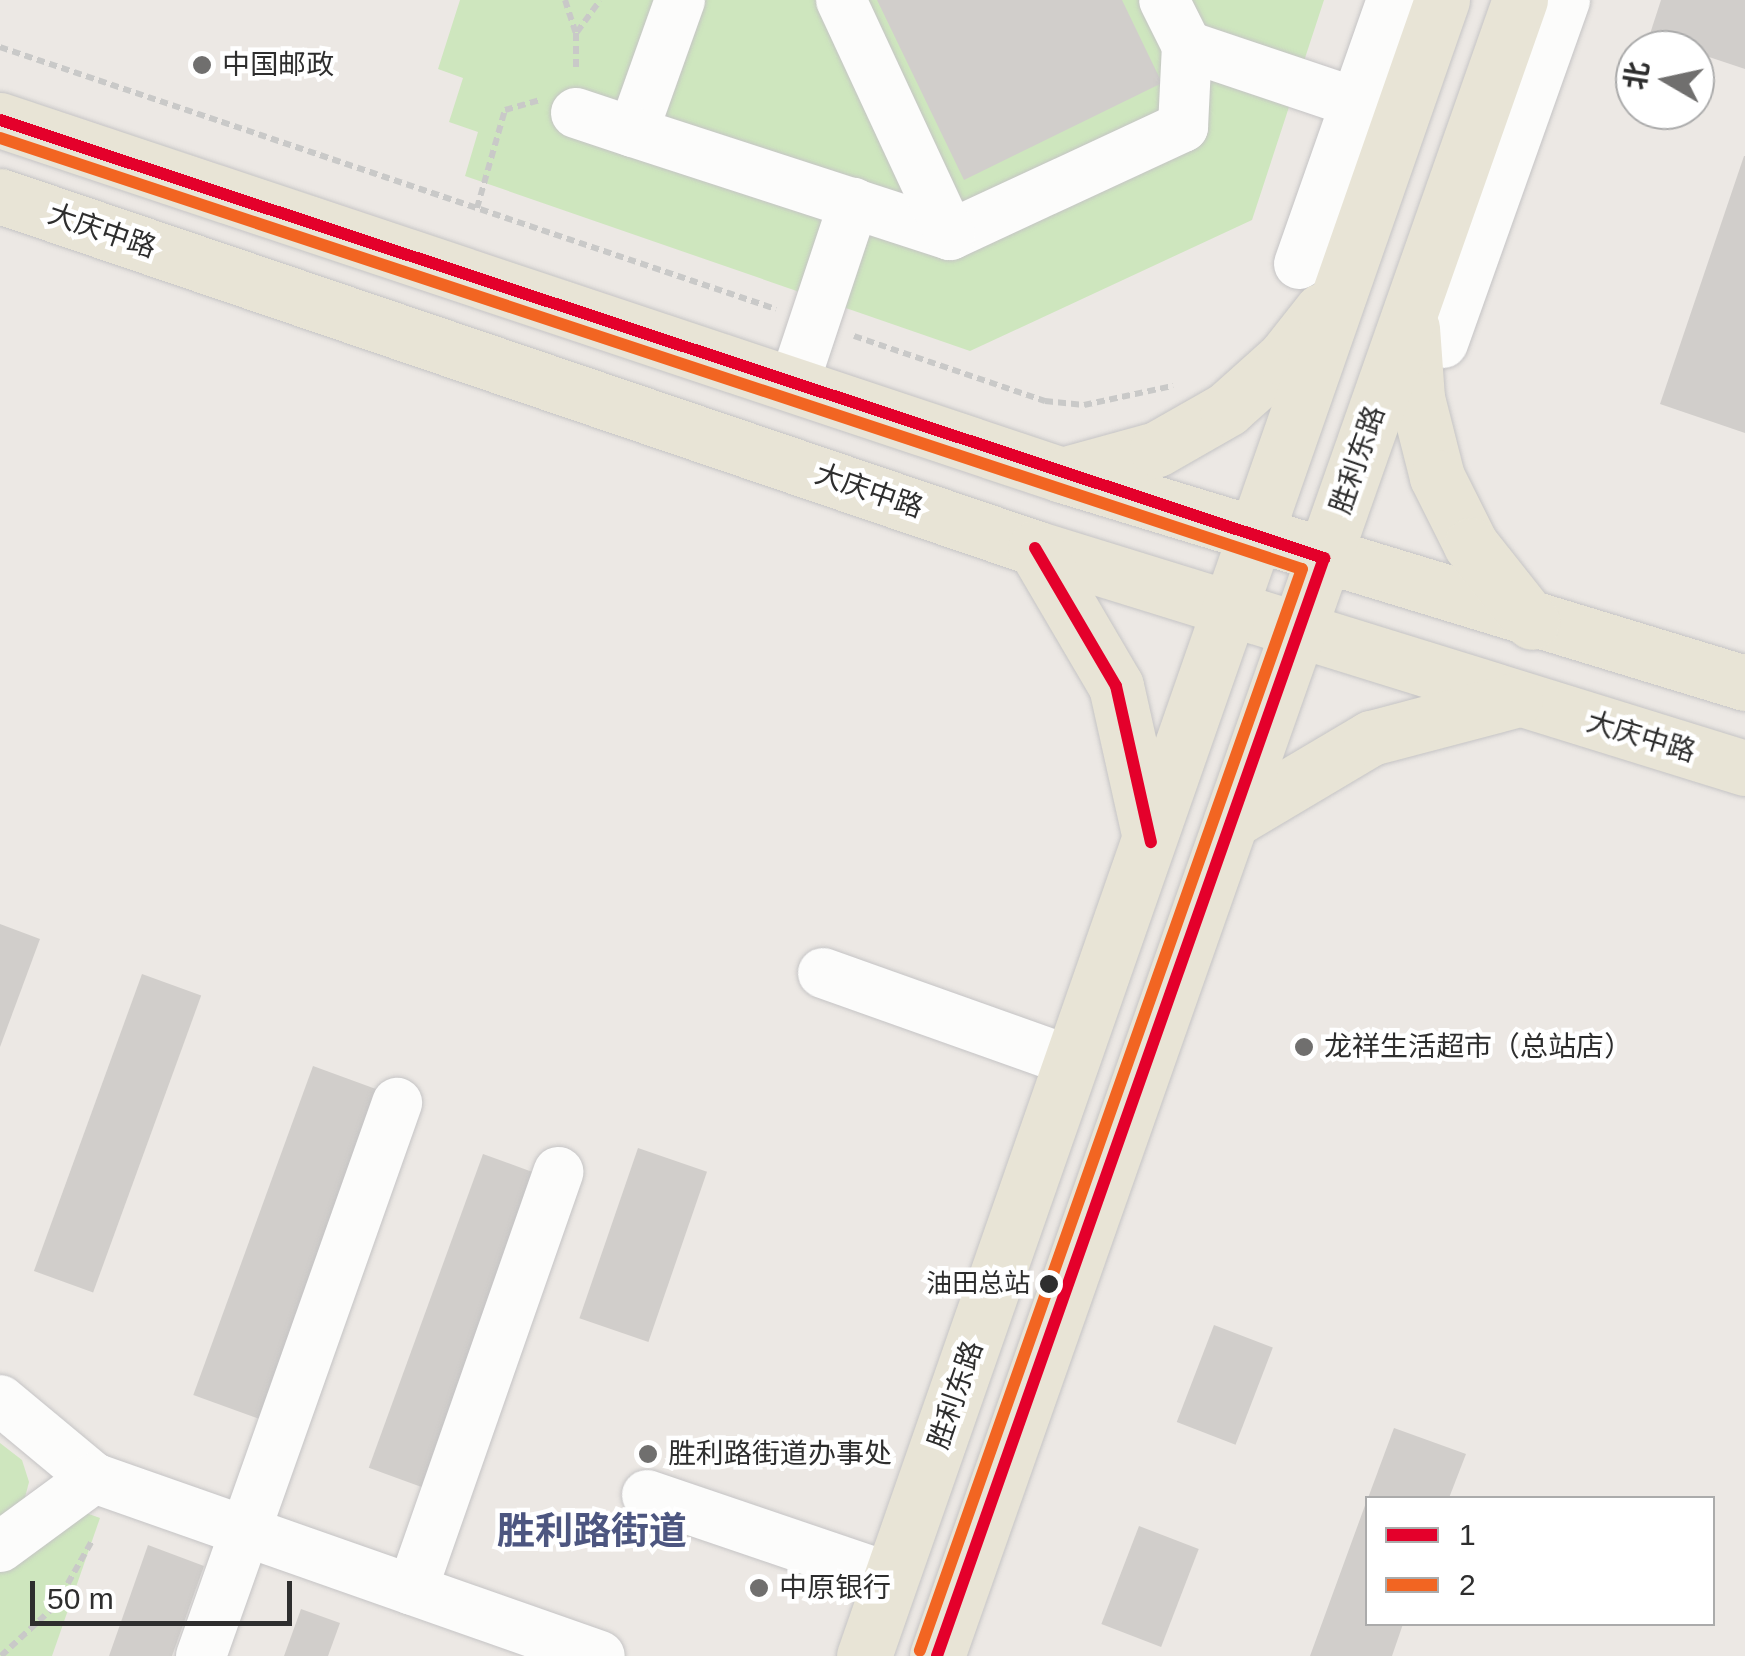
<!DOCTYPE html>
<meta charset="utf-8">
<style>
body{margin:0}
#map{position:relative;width:1745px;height:1656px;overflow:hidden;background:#ece8e4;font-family:Helvetica,"Noto Sans SC",sans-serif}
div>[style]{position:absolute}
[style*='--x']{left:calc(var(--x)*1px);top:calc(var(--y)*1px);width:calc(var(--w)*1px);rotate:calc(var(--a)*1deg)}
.green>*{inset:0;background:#cee6be}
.building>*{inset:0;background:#d1cecb;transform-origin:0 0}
.path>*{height:6px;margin-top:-3px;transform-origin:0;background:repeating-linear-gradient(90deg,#c9c9c8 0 8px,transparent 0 13px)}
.roads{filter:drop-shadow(0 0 2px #c5c4c5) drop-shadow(0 0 2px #c5c4c5)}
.minor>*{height:50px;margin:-25px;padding:0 25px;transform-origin:25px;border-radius:25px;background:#fcfcfb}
.major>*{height:55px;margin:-27.5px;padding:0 27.5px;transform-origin:27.5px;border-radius:27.5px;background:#e8e4d6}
.bus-1>*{height:12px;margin:-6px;padding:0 6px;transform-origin:6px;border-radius:6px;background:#e4002b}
.bus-2>*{height:12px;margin:-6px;padding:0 6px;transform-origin:6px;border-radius:6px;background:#f26522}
.dots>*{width:28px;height:28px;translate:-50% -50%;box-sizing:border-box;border:5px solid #fff;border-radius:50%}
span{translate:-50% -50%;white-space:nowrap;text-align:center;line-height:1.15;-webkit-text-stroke:9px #fff;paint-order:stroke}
.bus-label{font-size:26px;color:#2e2e2e}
.right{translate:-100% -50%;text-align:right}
.poi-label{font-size:28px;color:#2e2e2e}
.left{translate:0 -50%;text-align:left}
.street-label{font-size:28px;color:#2e2e2e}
.district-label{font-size:38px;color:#4d5680;font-weight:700}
.legend{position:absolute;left:1365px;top:1496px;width:350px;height:130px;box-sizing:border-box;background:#fff;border:2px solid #ababab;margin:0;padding:12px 18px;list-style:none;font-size:30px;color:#2e2e2e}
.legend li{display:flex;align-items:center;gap:20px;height:50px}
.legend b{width:50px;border:2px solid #ababab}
.north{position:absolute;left:1615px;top:30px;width:100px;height:100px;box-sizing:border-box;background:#fff;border:2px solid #ababab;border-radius:50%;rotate:279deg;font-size:28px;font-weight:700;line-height:40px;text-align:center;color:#2e2e2e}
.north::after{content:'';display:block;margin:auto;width:35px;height:45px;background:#706f6e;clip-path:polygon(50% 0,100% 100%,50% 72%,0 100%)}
.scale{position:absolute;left:30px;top:1581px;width:262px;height:45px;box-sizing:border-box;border:5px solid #2e2e2e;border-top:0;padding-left:12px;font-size:30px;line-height:35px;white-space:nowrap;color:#2e2e2e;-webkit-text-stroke:8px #fff;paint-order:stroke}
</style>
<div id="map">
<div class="green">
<div style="clip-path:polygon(460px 0,1324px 0,1252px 220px,970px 351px,465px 176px,478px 132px,449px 122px,463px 78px,438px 69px)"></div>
<div style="clip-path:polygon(0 1443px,22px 1460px,29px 1482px,24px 1501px,0 1518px)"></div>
<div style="clip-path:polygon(75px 1509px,100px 1518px,52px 1656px,0 1656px,0 1563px)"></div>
</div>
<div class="building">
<div style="clip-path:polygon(877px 0,1122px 0,1162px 83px,964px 180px)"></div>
<div style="clip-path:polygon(1661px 0,1745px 0,1745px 69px,1649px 37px)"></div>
<div style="clip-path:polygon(1744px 156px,1745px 156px,1745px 433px,1660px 404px)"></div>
<div style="clip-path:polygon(0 924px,40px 939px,0 1047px)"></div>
<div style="left:142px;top:974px;width:63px;height:316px;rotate:20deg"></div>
<div style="left:313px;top:1066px;width:72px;height:350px;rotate:20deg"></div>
<div style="left:638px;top:1148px;width:73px;height:180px;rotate:19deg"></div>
<div style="left:483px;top:1154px;width:62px;height:334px;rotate:20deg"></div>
<div style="left:1214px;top:1325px;width:63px;height:104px;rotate:21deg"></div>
<div style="clip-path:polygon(1394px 1428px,1466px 1454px,1449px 1498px,1368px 1498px)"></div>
<div style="clip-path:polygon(1367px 1500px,1368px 1624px,1403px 1624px,1392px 1656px,1310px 1656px)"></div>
<div style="left:1139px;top:1526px;width:64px;height:105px;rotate:21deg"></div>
<div style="clip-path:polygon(148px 1545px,204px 1566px,172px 1656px,109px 1656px)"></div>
<div style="clip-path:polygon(301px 1609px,340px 1623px,328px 1656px,284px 1656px)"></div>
</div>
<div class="path">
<div style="--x:565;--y:0;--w:35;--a:72"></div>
<div style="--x:576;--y:33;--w:39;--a:90"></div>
<div style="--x:577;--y:32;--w:39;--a:-54"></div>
<div style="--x:0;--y:47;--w:819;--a:18.66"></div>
<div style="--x:477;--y:208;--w:102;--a:-74.1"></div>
<div style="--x:505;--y:110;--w:35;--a:-16"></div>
<div style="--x:854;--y:336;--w:202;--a:18.8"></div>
<div style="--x:1045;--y:401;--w:39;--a:6"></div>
<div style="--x:1084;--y:405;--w:91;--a:-12.1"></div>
<div style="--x:1;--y:1656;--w:74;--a:-42.8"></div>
<div style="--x:55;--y:1606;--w:77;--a:-60.4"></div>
</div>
<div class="roads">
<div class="minor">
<div style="--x:680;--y:0;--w:140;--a:109.6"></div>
<div style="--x:633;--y:132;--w:333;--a:18"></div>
<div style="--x:950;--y:235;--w:257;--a:-24.9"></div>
<div style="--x:1183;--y:127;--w:81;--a:-87.2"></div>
<div style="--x:1187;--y:46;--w:51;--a:-116.6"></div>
<div style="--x:841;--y:0;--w:259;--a:65.1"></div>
<div style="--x:1187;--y:46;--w:210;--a:18.6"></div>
<div style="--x:576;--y:113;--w:60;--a:18.4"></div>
<div style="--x:1299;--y:264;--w:280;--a:-70.6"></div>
<div style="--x:1443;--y:343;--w:364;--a:-70.4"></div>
<div style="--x:793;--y:386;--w:193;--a:-71.6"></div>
<div style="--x:823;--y:973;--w:265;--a:19.6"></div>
<div style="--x:0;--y:1400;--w:122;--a:39.7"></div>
<div style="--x:94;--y:1478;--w:536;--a:19.38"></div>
<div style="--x:647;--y:1495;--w:258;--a:18.8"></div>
<div style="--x:0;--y:1547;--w:117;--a:-36.3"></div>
<div style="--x:412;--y:1590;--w:443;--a:-70.7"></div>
<div style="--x:201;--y:1656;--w:587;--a:-70.48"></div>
</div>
<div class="major">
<div style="--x:0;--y:120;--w:1120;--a:18.48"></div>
<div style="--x:1062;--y:475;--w:714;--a:16.94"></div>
<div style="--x:0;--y:196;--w:1093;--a:18.78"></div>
<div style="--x:1035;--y:548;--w:743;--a:17.22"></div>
<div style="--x:1412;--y:328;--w:70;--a:85.9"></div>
<div style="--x:1417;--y:398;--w:81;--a:75.8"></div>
<div style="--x:1437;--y:477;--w:76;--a:63.4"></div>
<div style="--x:1471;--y:545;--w:98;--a:51.6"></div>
<div style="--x:1062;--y:475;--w:98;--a:-15.3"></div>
<div style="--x:1157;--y:449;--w:81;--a:-29.7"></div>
<div style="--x:1227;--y:409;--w:76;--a:-41.8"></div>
<div style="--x:1284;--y:358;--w:61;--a:-51.6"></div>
<div style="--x:1035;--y:548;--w:160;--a:59.6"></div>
<div style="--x:1116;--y:686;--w:152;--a:77.4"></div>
<div style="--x:1231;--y:821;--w:163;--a:-30.7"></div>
<div style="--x:1371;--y:738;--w:149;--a:-14.8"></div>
<div style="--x:864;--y:1656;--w:1754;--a:-70.76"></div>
<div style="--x:937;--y:1656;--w:1756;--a:-70.61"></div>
</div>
</div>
<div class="bus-1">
<div style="--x:0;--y:120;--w:1395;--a:18.31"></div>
<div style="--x:1324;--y:558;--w:1164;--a:109.42"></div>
<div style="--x:1035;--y:548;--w:160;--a:59.6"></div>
<div style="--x:1116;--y:686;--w:160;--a:77.4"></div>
</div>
<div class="bus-2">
<div style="--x:0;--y:138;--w:1371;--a:18.32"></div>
<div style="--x:1302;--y:569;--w:1147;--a:109.46"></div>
</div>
<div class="dots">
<div style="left:202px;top:65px;background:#706f6e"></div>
<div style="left:1304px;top:1047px;background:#706f6e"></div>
<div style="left:1049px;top:1284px;background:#2e2e2e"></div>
<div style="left:648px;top:1454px;background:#706f6e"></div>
<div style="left:759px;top:1588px;background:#706f6e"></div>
</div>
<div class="bus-label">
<span class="right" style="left:1030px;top:1284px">油田总站</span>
</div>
<div class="poi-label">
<span class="left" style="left:222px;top:65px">中国邮政</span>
<span class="left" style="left:1324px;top:1047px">龙祥生活超市（总站店）</span>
<span class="left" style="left:668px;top:1454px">胜利路街道办事处</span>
<span class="left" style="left:779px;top:1588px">中原银行</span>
</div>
<div class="street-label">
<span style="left:102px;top:231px;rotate:19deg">大庆中路</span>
<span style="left:1358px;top:460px;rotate:-71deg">胜利东路</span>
<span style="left:869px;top:491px;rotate:19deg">大庆中路</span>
<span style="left:1641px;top:737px;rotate:17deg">大庆中路</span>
<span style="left:956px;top:1395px;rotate:-71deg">胜利东路</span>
</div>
<div class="district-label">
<span style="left:592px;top:1532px">胜利路街道</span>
</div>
<ul class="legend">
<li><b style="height:12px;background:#e4002b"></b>1</li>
<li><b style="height:12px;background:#f26522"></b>2</li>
</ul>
<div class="north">北</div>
<div class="scale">50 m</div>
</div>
